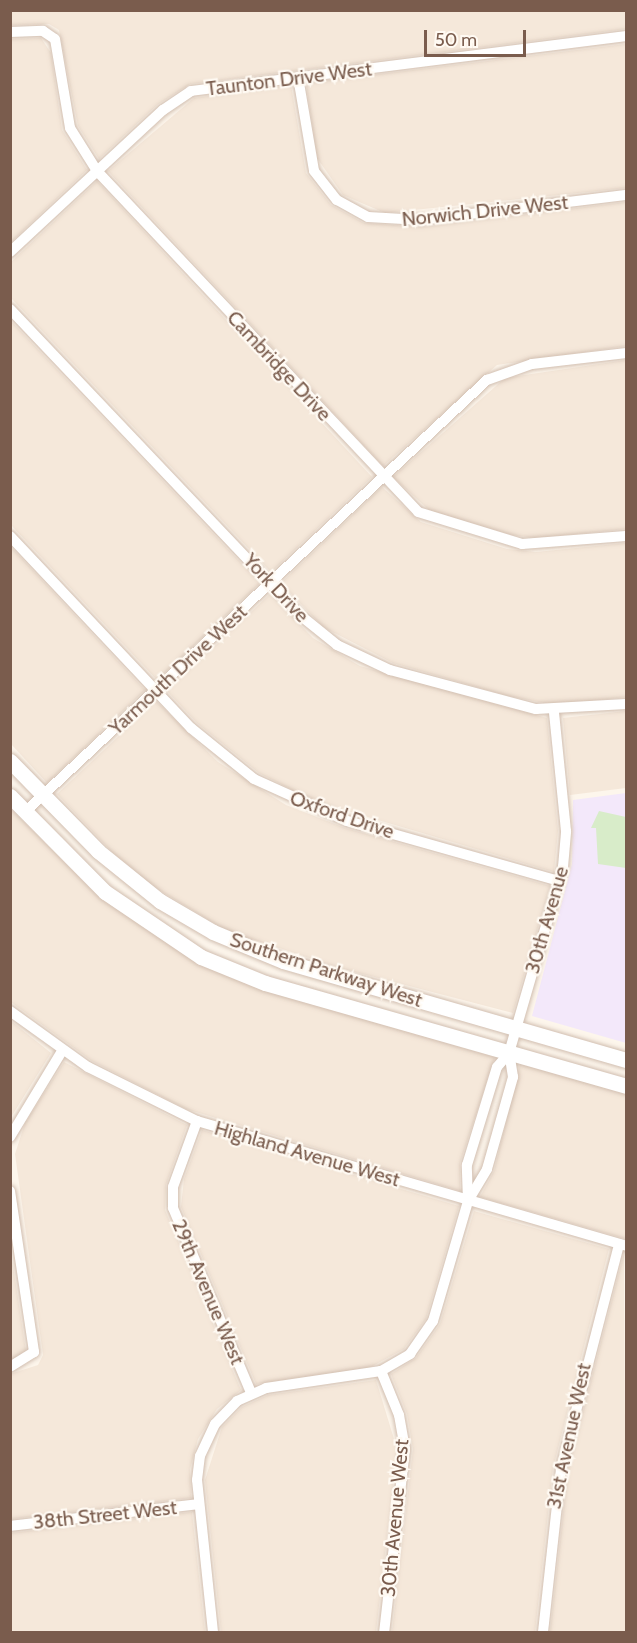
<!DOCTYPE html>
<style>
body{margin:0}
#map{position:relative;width:637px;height:1643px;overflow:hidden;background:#fdf6ec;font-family:Cabin,sans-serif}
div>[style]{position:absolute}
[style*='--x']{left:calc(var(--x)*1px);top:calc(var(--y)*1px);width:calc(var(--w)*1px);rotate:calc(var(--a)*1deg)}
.residential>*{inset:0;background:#f5e8da}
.education>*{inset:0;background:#f3e8fa}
.green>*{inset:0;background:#d8ecc9}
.roads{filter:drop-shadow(0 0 2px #d1beb0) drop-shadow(0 0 2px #d1beb0)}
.street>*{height:10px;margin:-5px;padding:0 5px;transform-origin:5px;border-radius:5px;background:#fff}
.secondary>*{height:15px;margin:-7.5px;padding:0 7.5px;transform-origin:7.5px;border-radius:7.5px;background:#fff}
span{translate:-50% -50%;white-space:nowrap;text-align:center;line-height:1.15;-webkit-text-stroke:4.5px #fffaf3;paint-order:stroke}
.street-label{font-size:20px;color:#7a5c4d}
.frame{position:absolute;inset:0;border:12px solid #7a5c4d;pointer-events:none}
.scale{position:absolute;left:424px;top:30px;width:102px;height:27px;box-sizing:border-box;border:3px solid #7a5c4d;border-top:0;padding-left:8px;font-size:18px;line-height:21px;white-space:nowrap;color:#7a5c4d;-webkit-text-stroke:4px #fffaf3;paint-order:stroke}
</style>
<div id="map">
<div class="residential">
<div style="clip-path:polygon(626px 10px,626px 29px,190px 84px,157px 105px,99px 159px,78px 126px,59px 30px,49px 24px,10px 25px,11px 10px)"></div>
<div style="clip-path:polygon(41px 38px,51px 53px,62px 130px,87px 170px,11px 242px,11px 39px)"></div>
<div style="clip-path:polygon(626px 44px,626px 188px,385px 213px,343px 195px,317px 158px,306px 83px)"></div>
<div style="clip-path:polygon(291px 85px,306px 173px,331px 205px,364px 223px,422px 227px,626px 202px,626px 346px,497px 365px,383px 466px,108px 171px,194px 98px)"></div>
<div style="clip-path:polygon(97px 181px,372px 477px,271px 572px,11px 298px,11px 262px)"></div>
<div style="clip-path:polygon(10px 320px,260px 583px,157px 680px,11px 525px)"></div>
<div style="clip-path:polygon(626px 360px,626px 529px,537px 538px,511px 535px,429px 510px,393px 477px,505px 378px)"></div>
<div style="clip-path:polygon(382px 487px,421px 522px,507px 549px,536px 552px,626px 543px,626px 697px,555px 705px,508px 696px,393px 663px,323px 627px,281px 583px)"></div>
<div style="clip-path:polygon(11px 547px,145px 690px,47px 783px,11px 744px)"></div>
<div style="clip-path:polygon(270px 594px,313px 638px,360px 666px,547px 718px,558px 831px,554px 872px,314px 801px,259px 773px,197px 723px,167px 691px)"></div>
<div style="clip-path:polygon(156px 701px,218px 762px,286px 805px,345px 828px,550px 886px,513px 1013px,340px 968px,227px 931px,151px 885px,112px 852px,57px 794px)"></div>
<div style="clip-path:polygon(626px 711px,626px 788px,570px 795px,563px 718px)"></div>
<div style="clip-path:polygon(10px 808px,99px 897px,198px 963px,263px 990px,495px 1057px,460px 1163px,460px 1191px,186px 1109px,92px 1061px,11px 1002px)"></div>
<div style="clip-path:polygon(11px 1021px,51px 1053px,11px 1117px)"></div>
<div style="clip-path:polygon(64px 1062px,187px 1125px,166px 1185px,165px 1210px,241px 1390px,217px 1409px,198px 1439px,190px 1469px,191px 1498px,11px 1519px,10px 1374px,38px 1365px,43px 1355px,15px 1154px,25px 1123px)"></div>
<div style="clip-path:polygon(520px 1064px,626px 1094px,626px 1239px,480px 1197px,494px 1171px)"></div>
<div style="clip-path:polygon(202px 1130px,459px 1206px,426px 1319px,404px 1349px,369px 1368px,256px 1384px,181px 1207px,184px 1179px)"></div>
<div style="clip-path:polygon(474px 1211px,609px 1249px,553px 1468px,535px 1632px,392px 1632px,413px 1449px,407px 1414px,391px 1374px,416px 1358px,440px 1324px)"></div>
<div style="clip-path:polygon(10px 1246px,26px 1351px,11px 1360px,10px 1360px)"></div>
<div style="clip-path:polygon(624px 1253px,626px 1632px,550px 1632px,568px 1470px)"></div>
<div style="clip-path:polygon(376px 1380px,397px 1449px,376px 1632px,221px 1632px,205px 1480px,222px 1427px,242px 1407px,268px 1395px)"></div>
<div style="clip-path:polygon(192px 1512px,205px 1632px,11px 1632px,11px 1533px)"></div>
</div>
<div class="education">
<div style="clip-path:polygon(626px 793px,626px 1043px,532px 1016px,572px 864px,573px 800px)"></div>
</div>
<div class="green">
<div style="clip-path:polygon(599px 811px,626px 817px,626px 868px,598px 864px,596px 828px,591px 828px)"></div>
</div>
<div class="roads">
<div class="street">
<div style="--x:10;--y:32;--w:33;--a:-2"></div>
<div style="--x:43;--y:31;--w:14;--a:34"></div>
<div style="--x:55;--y:39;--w:90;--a:80.4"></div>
<div style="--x:70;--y:128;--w:51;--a:57.9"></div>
<div style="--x:97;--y:171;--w:468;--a:46.7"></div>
<div style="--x:418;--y:512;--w:109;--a:17.1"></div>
<div style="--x:522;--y:544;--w:104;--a:-4.4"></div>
<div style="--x:298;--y:77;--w:95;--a:80.3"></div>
<div style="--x:314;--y:171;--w:37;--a:52"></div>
<div style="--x:337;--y:200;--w:35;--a:29"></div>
<div style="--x:368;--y:217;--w:53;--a:3.2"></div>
<div style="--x:421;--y:220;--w:207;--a:-7"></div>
<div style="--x:10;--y:252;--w:209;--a:-42.9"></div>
<div style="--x:163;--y:110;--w:34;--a:-34"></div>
<div style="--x:191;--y:91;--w:438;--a:-7.2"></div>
<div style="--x:10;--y:309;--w:422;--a:46.5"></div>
<div style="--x:300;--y:615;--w:48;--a:39"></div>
<div style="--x:337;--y:645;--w:59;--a:25.3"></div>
<div style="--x:390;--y:670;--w:151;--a:15"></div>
<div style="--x:536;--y:709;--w:90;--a:-3.2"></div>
<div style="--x:10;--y:536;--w:264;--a:46.7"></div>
<div style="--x:191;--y:728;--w:81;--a:39"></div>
<div style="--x:254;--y:779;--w:102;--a:24.3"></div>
<div style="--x:347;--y:821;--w:220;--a:15.8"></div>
<div style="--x:25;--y:812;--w:633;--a:-43.08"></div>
<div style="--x:487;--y:380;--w:48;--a:-19.6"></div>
<div style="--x:532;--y:364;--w:95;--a:-6.7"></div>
<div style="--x:10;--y:1011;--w:96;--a:35.7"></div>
<div style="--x:88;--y:1067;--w:122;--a:26.4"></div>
<div style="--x:197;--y:1121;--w:447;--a:16.2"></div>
<div style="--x:197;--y:1121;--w:70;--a:110"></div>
<div style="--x:173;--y:1187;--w:21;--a:90"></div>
<div style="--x:173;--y:1208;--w:201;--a:67.1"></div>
<div style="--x:10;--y:1137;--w:100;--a:-58.8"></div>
<div style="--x:10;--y:1191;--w:163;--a:81.5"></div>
<div style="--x:34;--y:1352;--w:28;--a:148"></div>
<div style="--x:468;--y:1201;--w:37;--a:-59"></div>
<div style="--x:487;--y:1169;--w:96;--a:-74.2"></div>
<div style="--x:513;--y:1077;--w:24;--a:-99"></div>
<div style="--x:381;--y:1371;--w:48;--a:67.8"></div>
<div style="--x:399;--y:1415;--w:35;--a:80"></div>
<div style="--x:405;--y:1449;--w:184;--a:96.5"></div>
<div style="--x:10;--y:1526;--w:190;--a:-6.6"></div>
<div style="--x:213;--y:1632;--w:153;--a:-96"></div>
<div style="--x:197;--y:1480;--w:24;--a:-83"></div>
<div style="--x:200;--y:1456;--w:35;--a:-65"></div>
<div style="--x:215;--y:1424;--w:32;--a:-46"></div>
<div style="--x:237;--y:1401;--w:32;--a:-24"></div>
<div style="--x:266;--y:1388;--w:116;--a:-8.4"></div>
<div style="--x:381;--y:1371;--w:34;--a:-30"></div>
<div style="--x:410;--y:1354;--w:40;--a:-55.1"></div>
<div style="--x:433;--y:1321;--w:125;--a:-73.7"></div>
<div style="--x:468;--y:1201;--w:36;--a:-92"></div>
<div style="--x:467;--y:1165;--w:102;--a:-73"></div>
<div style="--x:497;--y:1067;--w:18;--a:-49"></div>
<div style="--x:509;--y:1053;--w:194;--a:-73.8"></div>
<div style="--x:563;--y:867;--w:36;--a:-85"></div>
<div style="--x:566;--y:831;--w:120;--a:-95.8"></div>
<div style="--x:543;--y:1632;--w:164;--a:-83.7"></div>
<div style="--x:561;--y:1469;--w:232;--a:-75.5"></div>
</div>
<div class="secondary">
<div style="--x:10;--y:761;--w:126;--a:45.6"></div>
<div style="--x:98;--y:851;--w:80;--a:38.9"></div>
<div style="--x:160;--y:901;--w:61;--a:30.3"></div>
<div style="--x:213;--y:932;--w:76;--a:22.5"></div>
<div style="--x:283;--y:961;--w:357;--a:16.1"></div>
<div style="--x:10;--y:796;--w:135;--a:45.3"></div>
<div style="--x:105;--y:892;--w:116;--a:34.1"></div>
<div style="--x:201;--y:957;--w:69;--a:22.1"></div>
<div style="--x:265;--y:983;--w:375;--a:15.9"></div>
</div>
</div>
<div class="street-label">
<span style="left:289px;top:79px;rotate:-7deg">Taunton Drive West</span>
<span style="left:485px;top:211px;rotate:-6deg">Norwich Drive West</span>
<span style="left:279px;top:366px;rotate:47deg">Cambridge Drive</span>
<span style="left:276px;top:588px;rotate:47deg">York Drive</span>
<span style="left:178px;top:670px;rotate:-43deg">Yarmouth Drive West</span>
<span style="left:342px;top:815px;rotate:19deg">Oxford Drive</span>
<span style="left:547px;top:920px;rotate:-74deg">30th Avenue</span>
<span style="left:326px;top:970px;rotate:18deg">Southern Parkway West</span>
<span style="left:307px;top:1154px;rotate:16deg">Highland Avenue West</span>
<span style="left:208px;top:1292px;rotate:67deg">29th Avenue West</span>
<span style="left:569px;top:1436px;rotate:-78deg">31st Avenue West</span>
<span style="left:105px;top:1515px;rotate:-6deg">38th Street West</span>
<span style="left:395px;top:1518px;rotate:-85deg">30th Avenue West</span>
</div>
<div class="frame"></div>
<div class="scale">50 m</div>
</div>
